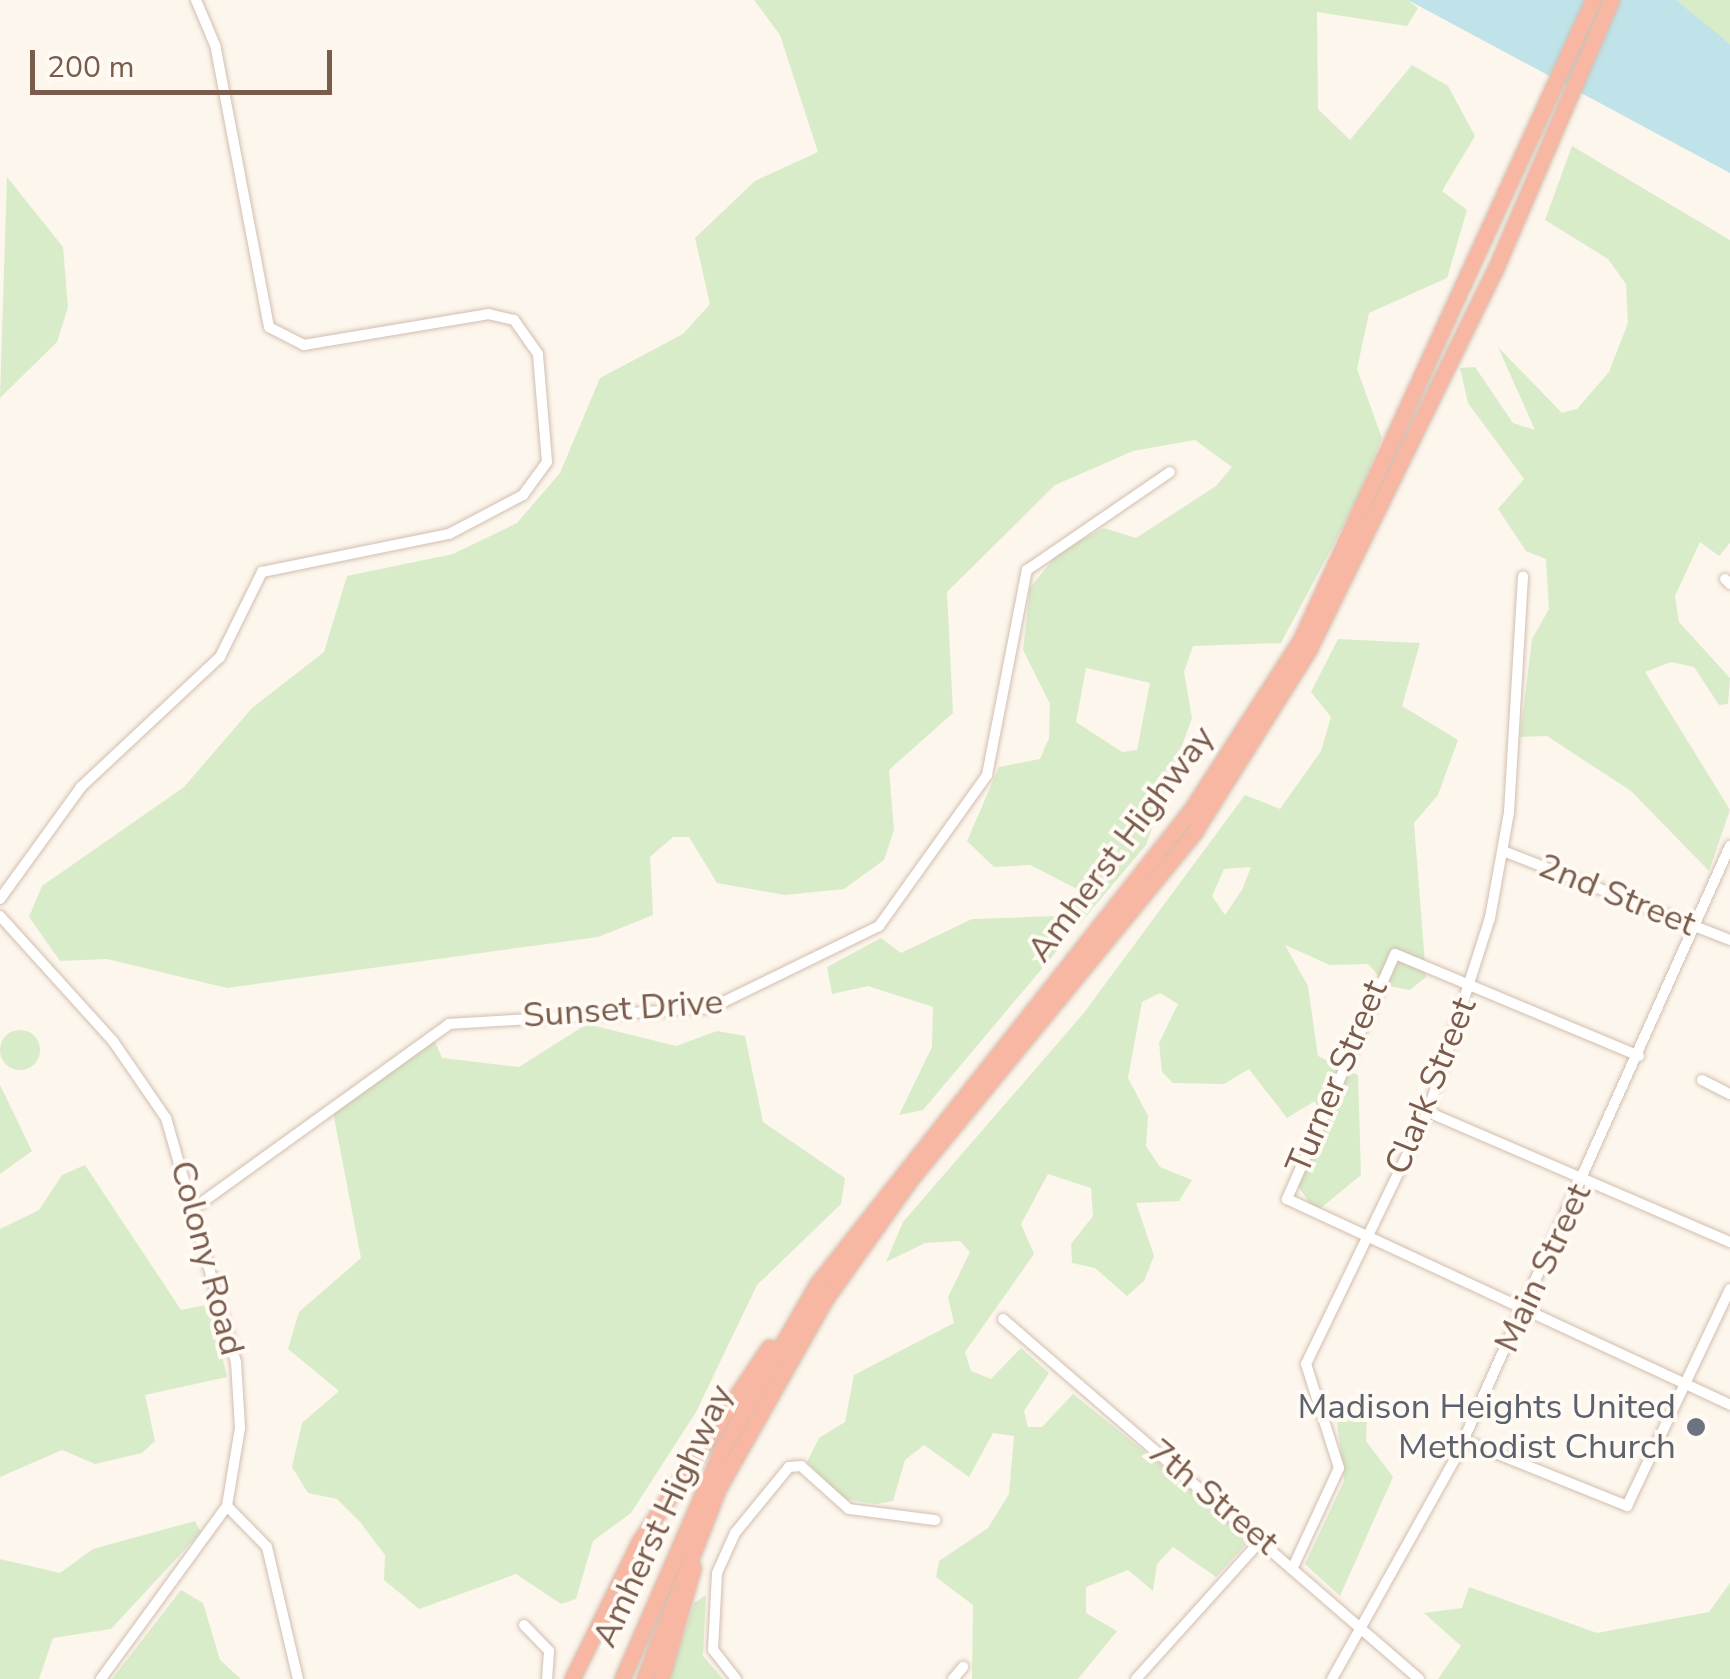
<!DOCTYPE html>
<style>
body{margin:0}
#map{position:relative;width:1730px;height:1679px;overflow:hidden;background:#fdf6ec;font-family:"Nunito Sans",sans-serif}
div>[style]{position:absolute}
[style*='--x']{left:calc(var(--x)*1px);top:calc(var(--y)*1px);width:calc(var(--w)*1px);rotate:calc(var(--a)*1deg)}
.green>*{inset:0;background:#d8ecc9}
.round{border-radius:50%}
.water>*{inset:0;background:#bfe3e8}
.roads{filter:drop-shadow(0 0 2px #d1beb0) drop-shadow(0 0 2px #d1beb0)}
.minor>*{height:10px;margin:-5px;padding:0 5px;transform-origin:5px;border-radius:5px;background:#fff}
.highway>*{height:15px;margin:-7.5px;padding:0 7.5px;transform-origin:7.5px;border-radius:7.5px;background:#f7b7a3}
.dots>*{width:28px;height:28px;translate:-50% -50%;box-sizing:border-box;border:5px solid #fffaf3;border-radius:50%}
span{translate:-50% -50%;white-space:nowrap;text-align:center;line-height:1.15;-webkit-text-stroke:8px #fffaf3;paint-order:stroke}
.street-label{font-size:35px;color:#7a5c4d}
.worship-label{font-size:35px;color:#5b616d}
.right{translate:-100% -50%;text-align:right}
.scale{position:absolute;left:30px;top:50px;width:302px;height:45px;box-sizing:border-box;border:5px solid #7a5c4d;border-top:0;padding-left:12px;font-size:30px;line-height:35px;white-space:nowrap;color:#7a5c4d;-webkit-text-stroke:8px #fffaf3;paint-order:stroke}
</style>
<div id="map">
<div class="green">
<div style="clip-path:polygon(evenodd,754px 0,1408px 0,1418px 8px,1407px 26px,1317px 12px,1318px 109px,1350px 140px,1412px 65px,1448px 86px,1475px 136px,1442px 191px,1467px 210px,1447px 278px,1369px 313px,1357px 369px,1382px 438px,1356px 502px,1281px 643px,1193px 646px,1184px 672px,1192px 718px,1146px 845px,923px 1110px,899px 1115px,932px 1047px,933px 1007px,868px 986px,832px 994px,827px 967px,881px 938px,901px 953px,972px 919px,1057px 916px,1085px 893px,1030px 865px,994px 867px,967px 841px,999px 767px,1040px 759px,1049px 738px,1050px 704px,1023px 650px,1030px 588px,1058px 553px,1104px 528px,1136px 538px,1216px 486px,1232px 467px,1195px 440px,1133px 451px,1055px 485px,947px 592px,953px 713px,889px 770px,894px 830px,884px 860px,844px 889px,785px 895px,717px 883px,689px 837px,673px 837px,650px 857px,653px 915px,598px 937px,227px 988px,107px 959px,60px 961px,29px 917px,42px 886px,184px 787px,252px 708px,324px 652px,347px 576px,453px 554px,517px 523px,560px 473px,600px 378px,683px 334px,710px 304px,695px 238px,755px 181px,818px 152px,780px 35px,754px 0,1086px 668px,1150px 683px,1137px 750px,1122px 752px,1076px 722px,1086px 668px)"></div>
<div style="clip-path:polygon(1676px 0,1730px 0,1730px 44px,1708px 27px)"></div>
<div style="clip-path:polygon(1572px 146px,1730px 240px,1730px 543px,1719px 556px,1700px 542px,1675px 596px,1679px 622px,1730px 678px,1728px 704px,1719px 705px,1694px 667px,1671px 662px,1645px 672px,1730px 810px,1709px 871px,1631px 791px,1547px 736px,1520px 737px,1532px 639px,1549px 609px,1546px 559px,1526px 551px,1498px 509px,1524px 479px,1468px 403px,1460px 368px,1475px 367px,1513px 423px,1535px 430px,1498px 347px,1562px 413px,1577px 409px,1609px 372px,1628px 323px,1626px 284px,1608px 259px,1545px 220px)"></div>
<div style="clip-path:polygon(7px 177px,63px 247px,68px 307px,57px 342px,0 398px)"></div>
<div style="clip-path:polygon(evenodd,1338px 639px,1420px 643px,1402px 706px,1458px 740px,1438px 795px,1414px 823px,1426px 977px,1410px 990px,1388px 986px,1368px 964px,1330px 965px,1285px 945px,1308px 986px,1318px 1056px,1358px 1075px,1361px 1175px,1316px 1212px,1297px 1185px,1322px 1124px,1315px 1101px,1287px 1118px,1249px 1069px,1224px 1084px,1173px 1083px,1162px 1072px,1159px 1043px,1178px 1004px,1160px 993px,1142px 1002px,1128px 1078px,1148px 1116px,1146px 1146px,1160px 1167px,1192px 1180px,1179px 1201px,1136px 1203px,1154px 1256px,1144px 1281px,1127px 1296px,1095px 1268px,1072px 1263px,1071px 1244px,1093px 1216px,1091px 1188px,1048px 1174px,1021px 1224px,1034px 1254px,965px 1352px,971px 1371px,991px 1379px,1021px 1348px,1049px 1373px,1024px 1411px,1028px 1427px,1042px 1427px,1073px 1394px,1252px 1538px,1216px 1577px,1173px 1547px,1157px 1564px,1153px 1591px,1128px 1570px,1086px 1587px,1086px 1613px,1117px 1631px,1078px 1679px,972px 1679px,973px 1605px,936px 1577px,939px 1561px,988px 1528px,1009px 1494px,1014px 1436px,993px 1433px,969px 1477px,924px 1445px,905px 1460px,893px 1501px,876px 1504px,844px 1499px,807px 1462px,819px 1438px,845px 1422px,854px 1375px,954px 1323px,948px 1297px,970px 1252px,960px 1241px,925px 1243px,886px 1262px,903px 1222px,1083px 1014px,1245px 795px,1280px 809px,1321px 751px,1331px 717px,1311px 692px,1338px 639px,1251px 867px,1242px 890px,1225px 915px,1212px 896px,1224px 869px,1251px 867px)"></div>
<div style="clip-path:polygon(587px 1024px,676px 1046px,717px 1031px,745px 1036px,763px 1122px,845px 1178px,841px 1204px,757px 1285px,696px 1412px,631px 1513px,593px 1541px,576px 1599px,561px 1604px,516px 1574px,419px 1609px,384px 1580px,385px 1555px,360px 1522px,337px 1499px,308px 1493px,292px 1467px,302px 1423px,339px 1391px,288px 1349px,299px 1312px,361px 1258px,333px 1112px,434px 1039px,442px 1058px,519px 1067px)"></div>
<div class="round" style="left:0;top:1030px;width:40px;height:40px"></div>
<div style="clip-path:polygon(0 1085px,32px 1151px,0 1174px)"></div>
<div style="clip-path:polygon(85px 1165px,181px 1310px,210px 1304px,227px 1377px,145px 1395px,155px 1441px,142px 1453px,95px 1464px,62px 1450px,0 1477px,0 1229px,39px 1210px,62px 1175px)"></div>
<div style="clip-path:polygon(1367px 1416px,1366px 1441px,1393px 1477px,1340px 1596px,1305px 1564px,1344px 1481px,1337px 1421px)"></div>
<div style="clip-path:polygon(195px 1521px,201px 1532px,111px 1629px,53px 1638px,39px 1679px,0 1679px,0 1559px,60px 1573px,93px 1549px)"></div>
<div style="clip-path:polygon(1730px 1583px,1730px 1679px,1438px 1679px,1461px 1646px,1424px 1613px,1462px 1608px,1469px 1587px,1597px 1633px,1709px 1612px)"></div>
<div style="clip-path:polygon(181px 1590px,203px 1603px,220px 1660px,241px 1679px,112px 1679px)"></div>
<div style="clip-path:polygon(706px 1595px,703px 1656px,723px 1679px,669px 1679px,694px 1603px)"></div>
</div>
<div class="water">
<div style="clip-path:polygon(1408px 0,1676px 0,1730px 44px,1730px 173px)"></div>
</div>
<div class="roads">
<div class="minor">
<div style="--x:1725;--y:579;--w:7;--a:45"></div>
<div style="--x:1503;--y:851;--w:244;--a:21.4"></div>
<div style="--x:0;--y:899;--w:138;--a:-54.1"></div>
<div style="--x:81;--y:787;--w:190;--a:-43.1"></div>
<div style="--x:220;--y:657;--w:95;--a:-63.7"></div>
<div style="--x:262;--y:572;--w:191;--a:-11.5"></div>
<div style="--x:449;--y:534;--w:84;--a:-27.8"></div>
<div style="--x:523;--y:495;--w:41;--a:-54"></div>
<div style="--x:547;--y:462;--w:108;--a:-94.8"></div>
<div style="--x:538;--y:354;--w:42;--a:-125.2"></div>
<div style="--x:514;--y:320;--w:26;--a:-167"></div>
<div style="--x:489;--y:314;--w:188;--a:170.5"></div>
<div style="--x:304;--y:345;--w:39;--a:-153"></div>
<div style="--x:269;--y:327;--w:287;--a:-100.8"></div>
<div style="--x:215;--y:45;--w:49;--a:-112.9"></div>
<div style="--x:0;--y:916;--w:169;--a:47.9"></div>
<div style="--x:113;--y:1041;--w:93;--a:55.5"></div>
<div style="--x:166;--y:1118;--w:254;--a:74"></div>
<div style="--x:236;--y:1362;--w:66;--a:86.5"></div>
<div style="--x:240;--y:1428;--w:79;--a:99.5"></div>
<div style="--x:227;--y:1506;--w:214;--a:126.1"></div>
<div style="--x:1639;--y:1056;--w:264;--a:-157.3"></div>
<div style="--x:1395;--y:954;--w:268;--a:113.8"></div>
<div style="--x:1287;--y:1199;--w:489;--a:24.9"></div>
<div style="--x:1702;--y:1080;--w:31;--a:27"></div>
<div style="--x:1428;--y:1112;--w:329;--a:23.3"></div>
<div style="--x:197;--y:1206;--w:311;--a:-35.8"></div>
<div style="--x:449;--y:1024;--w:262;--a:-3.5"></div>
<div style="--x:711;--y:1008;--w:187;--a:-26"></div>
<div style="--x:879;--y:926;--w:186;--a:-54.4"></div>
<div style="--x:987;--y:775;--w:209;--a:-79"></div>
<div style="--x:1027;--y:570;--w:173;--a:-34.4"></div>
<div style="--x:1003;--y:1319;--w:550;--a:40.87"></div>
<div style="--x:1463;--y:1440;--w:177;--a:21.9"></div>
<div style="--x:1627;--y:1506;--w:240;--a:-64.6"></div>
<div style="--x:227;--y:1506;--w:57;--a:45.7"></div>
<div style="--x:267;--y:1547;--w:136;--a:76.8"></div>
<div style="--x:1294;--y:1565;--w:107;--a:-65.1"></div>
<div style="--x:1339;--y:1468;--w:109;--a:-107.6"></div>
<div style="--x:1306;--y:1364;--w:280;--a:-64.2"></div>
<div style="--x:1428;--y:1112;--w:204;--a:-72.3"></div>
<div style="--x:1490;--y:918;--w:108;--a:-79.8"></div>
<div style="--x:1509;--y:812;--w:236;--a:-86.6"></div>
<div style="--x:524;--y:1625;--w:36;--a:46"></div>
<div style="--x:549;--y:1651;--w:28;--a:94"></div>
<div style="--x:736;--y:1679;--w:37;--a:-128"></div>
<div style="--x:713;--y:1650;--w:77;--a:-87"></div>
<div style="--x:717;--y:1573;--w:44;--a:-65.8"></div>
<div style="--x:735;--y:1533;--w:85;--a:-50.7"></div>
<div style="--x:789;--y:1467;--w:12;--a:-5"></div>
<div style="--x:801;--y:1466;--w:64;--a:41.9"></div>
<div style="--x:849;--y:1509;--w:87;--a:7.3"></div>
<div style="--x:953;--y:1679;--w:16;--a:-50"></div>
<div style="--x:1136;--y:1679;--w:188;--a:-48"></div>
<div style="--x:1332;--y:1679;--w:252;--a:-60.8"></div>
<div style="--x:1455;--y:1459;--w:672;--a:-65.84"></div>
</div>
<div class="highway">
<div style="--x:572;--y:1679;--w:153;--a:-63.9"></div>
<div style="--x:639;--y:1542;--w:234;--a:-56.3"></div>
<div style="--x:622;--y:1679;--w:249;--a:-66.5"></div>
<div style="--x:721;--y:1451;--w:193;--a:-60.1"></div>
<div style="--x:817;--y:1284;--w:604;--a:-51.73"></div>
<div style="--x:1191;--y:810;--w:203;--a:-57.2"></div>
<div style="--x:1301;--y:639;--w:703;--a:-65.44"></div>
<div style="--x:644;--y:1679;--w:206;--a:-68.7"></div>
<div style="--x:719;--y:1487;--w:217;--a:-60.5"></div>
<div style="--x:826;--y:1298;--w:143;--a:-54.6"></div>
<div style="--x:909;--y:1181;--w:452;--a:-50.7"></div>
<div style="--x:1195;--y:831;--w:215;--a:-57.9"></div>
<div style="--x:1309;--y:649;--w:420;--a:-63.9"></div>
<div style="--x:1494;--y:272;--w:296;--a:-66.7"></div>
<div style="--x:661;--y:1679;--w:116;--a:-73.9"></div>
</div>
</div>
<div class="dots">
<div style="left:1696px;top:1427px;background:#6b7280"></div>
</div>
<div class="street-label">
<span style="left:1121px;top:844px;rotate:-53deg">Amherst Highway</span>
<span style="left:1617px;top:895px;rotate:22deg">2nd Street</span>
<span style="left:623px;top:1009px;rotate:-4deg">Sunset Drive</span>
<span style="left:1337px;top:1077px;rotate:-67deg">Turner Street</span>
<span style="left:1431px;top:1086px;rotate:-68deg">Clark Street</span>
<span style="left:207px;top:1258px;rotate:75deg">Colony Road</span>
<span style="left:1543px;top:1268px;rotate:-65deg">Main Street</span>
<span style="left:1213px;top:1497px;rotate:40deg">7th Street</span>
<span style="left:663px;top:1516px;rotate:-65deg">Amherst Highway</span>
</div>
<div class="worship-label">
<span class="right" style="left:1676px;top:1427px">Madison Heights United<br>Methodist Church</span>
</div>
<div class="scale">200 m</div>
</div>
